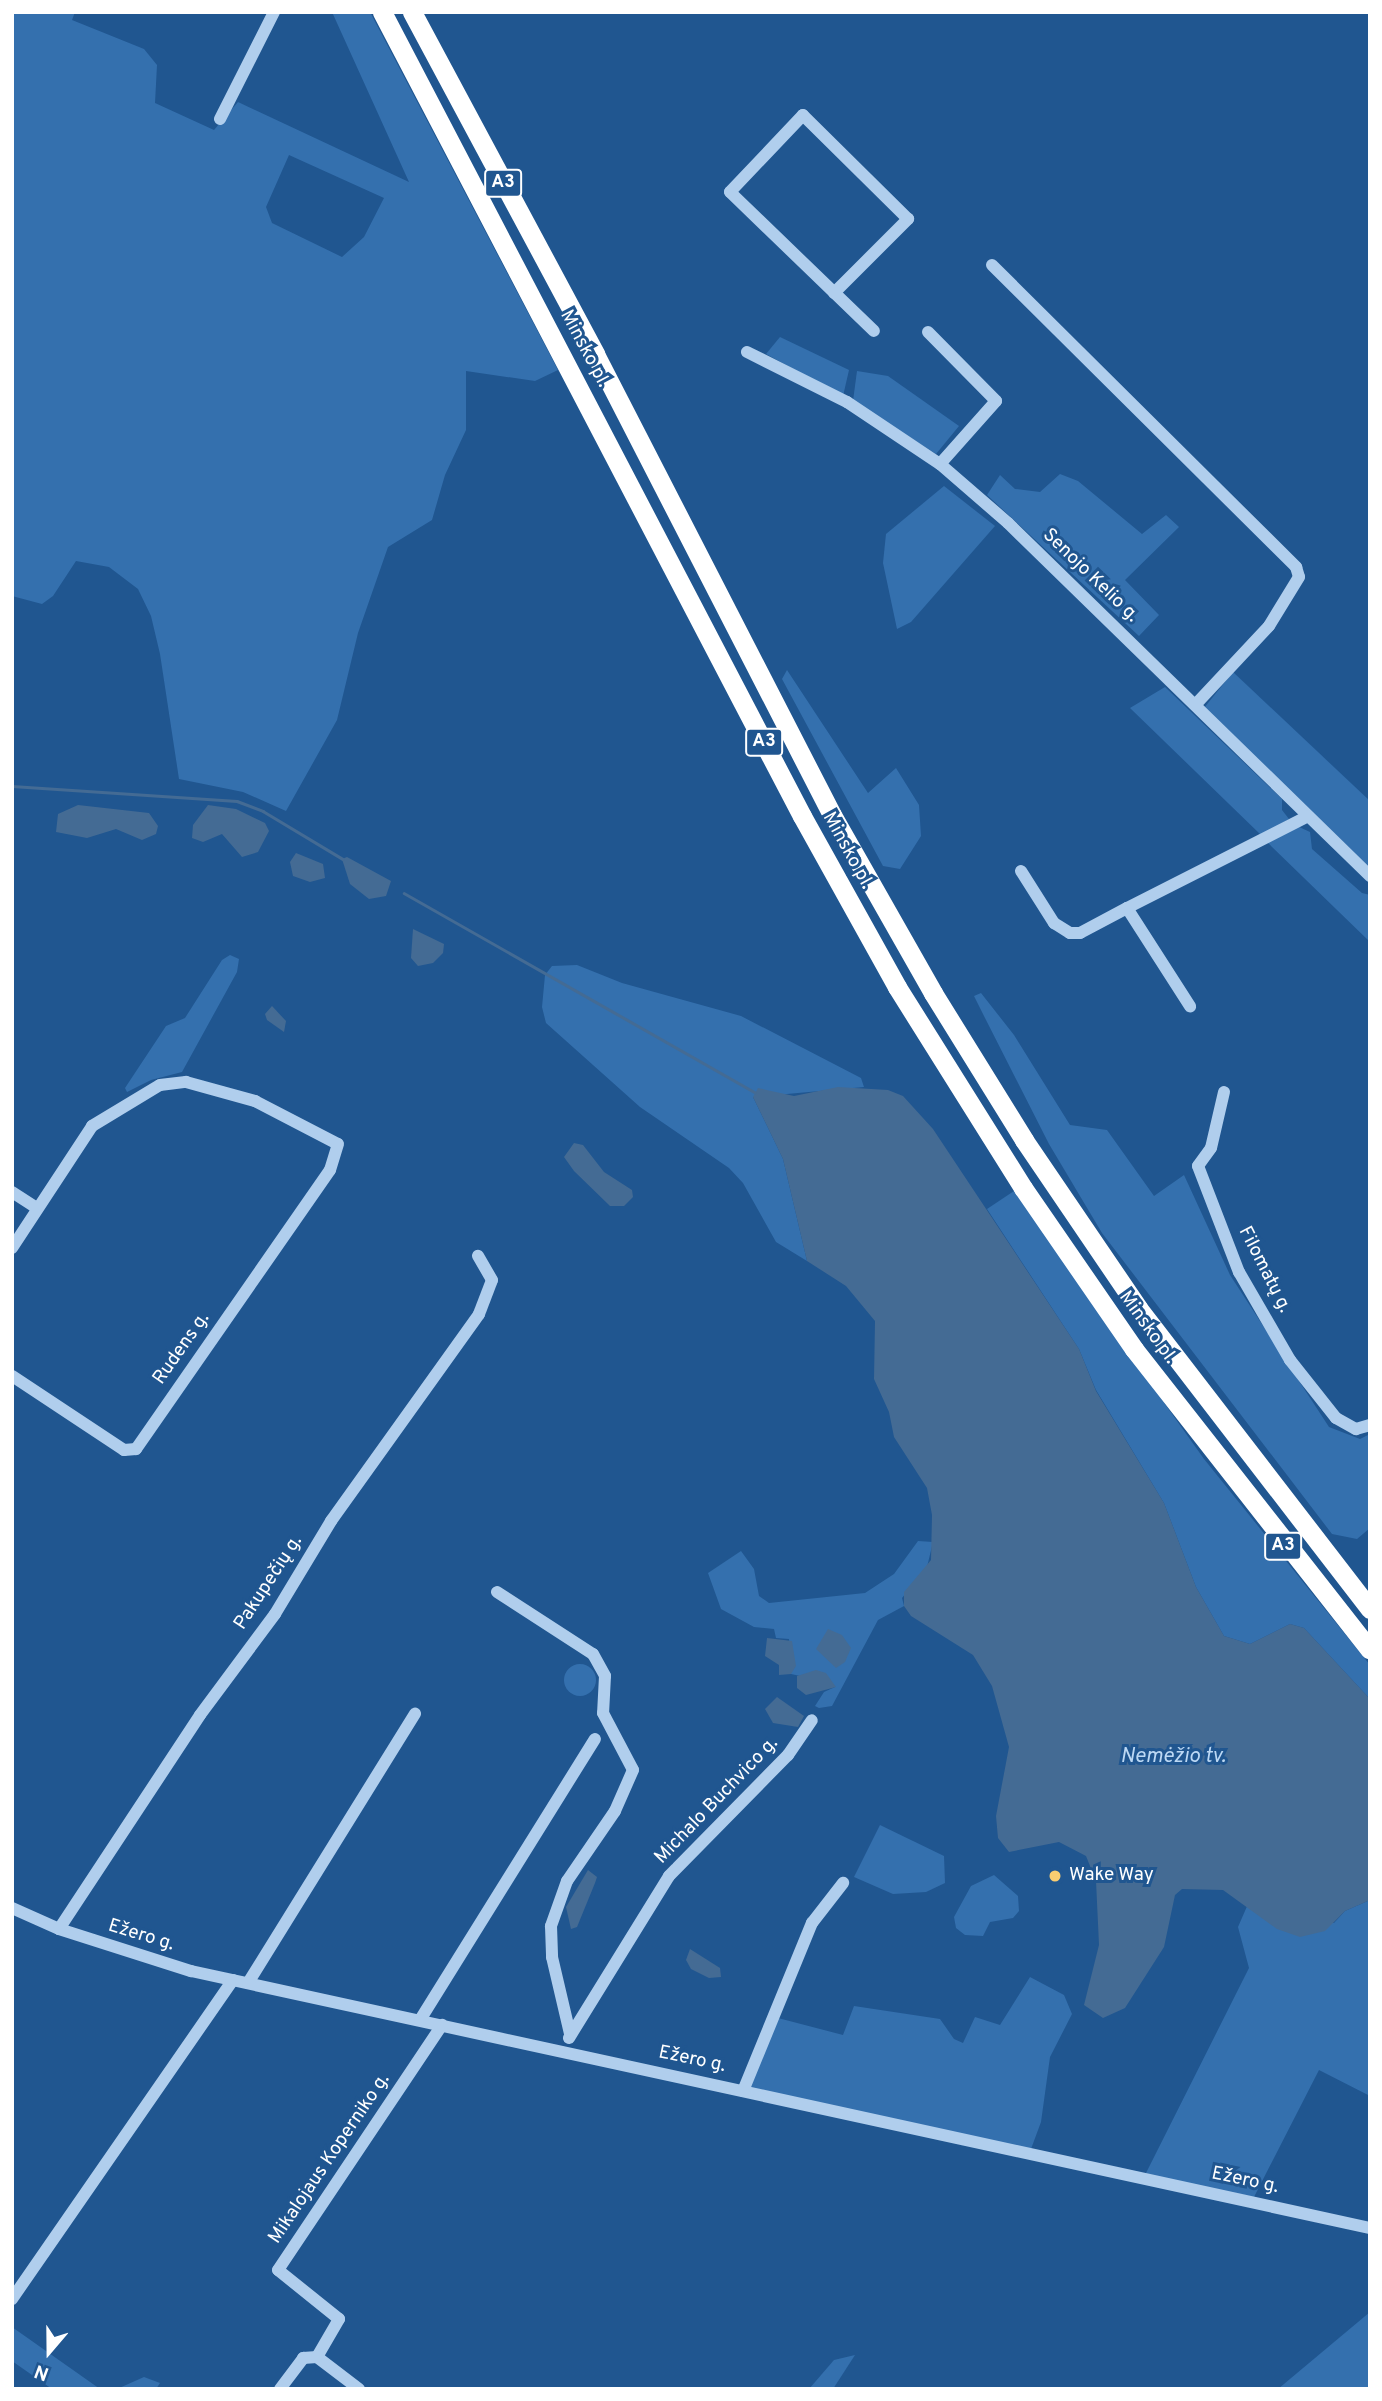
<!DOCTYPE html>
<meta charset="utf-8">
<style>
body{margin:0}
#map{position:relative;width:1382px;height:2401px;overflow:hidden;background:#205690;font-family:Overpass,sans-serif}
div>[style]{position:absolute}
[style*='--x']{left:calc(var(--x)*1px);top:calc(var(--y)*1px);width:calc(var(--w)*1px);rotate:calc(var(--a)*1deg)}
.green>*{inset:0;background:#3470ae}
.round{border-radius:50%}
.water>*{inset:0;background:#446b94}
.stream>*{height:2.5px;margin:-1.25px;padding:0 1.25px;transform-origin:1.25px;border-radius:1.25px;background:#446b94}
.minor>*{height:12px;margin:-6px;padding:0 6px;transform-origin:6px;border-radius:6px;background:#b0ceed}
.highway>*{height:19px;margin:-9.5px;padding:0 9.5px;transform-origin:9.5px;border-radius:9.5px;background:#fff}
.dots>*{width:19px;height:19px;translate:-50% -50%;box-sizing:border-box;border:4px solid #205690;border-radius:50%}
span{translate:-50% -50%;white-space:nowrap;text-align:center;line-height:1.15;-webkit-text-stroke:6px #205690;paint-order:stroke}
.shield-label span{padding:2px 5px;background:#205690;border:2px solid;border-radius:5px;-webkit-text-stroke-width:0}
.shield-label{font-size:18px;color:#fff;font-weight:700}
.street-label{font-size:19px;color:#fff}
.poi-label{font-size:19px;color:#fff}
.left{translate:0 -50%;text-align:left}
.water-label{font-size:21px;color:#bcd8f4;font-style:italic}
.frame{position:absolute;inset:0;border:14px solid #fff;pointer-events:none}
.north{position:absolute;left:14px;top:2317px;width:70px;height:70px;-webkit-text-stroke:5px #205690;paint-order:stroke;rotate:200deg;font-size:19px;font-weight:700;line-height:28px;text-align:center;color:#fff}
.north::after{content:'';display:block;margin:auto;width:24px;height:32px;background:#fff;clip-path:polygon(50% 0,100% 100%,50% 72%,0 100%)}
</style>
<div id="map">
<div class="green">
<div style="clip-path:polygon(evenodd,12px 12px,75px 12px,72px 20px,144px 49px,157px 65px,155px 103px,214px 130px,238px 102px,409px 182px,332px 12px,370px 12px,558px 370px,535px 381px,466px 371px,466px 430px,445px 475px,432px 520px,388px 547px,358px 633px,337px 720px,286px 811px,243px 792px,179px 779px,160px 654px,151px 616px,138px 589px,109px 567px,76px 561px,53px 596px,42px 604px,12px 596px,12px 12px,289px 155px,384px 198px,364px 237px,342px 257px,272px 223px,266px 207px,289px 155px)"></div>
<div style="clip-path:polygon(780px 337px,849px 370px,843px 396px,766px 354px)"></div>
<div style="clip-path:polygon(857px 371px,888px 376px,959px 426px,936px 454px,853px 401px)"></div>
<div style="clip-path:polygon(1060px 474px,1078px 481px,1142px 534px,1166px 515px,1179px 527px,1125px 580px,1159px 615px,1139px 636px,987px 495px,1000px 475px,1015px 489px,1040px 492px)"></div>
<div style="clip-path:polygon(944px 486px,995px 526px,911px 622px,897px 629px,883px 563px,886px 534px)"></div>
<div style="clip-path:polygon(787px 670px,868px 793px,896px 768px,919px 805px,921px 836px,900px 869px,883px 866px,782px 679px)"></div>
<div style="clip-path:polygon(1233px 672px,1370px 801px,1370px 869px,1204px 708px)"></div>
<div style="clip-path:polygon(1165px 687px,1282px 799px,1282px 810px,1289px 819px,1261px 835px,1130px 708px)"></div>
<div style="clip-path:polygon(1297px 826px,1310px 832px,1312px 849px,1362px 893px,1370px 895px,1370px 942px,1267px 842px)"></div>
<div style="clip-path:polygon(230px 955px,239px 959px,237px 972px,182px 1072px,151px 1080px,127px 1092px,125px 1088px,166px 1026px,185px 1018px,222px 960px)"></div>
<div style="clip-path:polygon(577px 965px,622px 983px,741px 1016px,861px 1078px,864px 1087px,753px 1097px,783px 1159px,807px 1261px,776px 1242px,743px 1183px,729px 1168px,640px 1107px,546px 1023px,542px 1007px,545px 975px,552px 966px)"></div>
<div style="clip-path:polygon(981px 993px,1014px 1035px,1070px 1125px,1107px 1130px,1154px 1196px,1184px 1175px,1230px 1275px,1329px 1427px,1360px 1439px,1370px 1434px,1370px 1528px,1357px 1539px,1332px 1534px,1102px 1233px,1049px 1144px,985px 1018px,974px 996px)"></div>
<div style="clip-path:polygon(1014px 1191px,1204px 1459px,1370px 1665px,1370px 1699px,1304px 1628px,1290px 1624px,1250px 1644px,1224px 1636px,1196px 1587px,1164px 1503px,1096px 1390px,1079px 1349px,987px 1209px)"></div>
<div style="clip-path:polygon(918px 1541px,933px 1542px,927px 1567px,902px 1598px,904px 1606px,878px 1620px,832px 1706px,819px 1708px,815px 1706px,824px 1692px,835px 1687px,816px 1671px,805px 1677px,791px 1674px,789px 1639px,776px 1638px,774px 1629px,754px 1627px,721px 1609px,708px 1573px,741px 1551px,754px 1569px,759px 1596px,769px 1603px,865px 1593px,894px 1574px)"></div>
<div class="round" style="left:564px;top:1664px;width:32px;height:32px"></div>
<div style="clip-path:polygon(880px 1825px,944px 1856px,945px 1883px,926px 1892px,893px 1894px,854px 1877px)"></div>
<div style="clip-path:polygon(994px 1875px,1018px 1896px,1019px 1911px,1013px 1918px,990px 1922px,983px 1936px,965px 1935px,956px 1928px,954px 1917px,971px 1886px)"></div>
<div style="clip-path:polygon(1370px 1900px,1370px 2096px,1319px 2070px,1254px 2197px,1145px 2175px,1249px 1968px,1238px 1927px,1248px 1904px,1265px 1919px,1334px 1923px,1345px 1911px)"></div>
<div style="clip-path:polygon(1030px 1977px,1064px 1995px,1072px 2014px,1050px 2057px,1041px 2122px,1031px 2149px,750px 2088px,778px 2018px,843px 2035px,854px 2006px,940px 2019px,954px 2039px,963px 2043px,975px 2017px,1000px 2025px)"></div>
<div style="clip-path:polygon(1370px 2312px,1370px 2389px,1278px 2389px)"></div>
<div style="clip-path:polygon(12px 2327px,100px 2389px,101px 2389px,52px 2389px,12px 2361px)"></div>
<div style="clip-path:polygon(855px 2355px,833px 2389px,809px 2389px,834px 2360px)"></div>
<div style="clip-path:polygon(144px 2377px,160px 2383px,156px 2389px,117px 2389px)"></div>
</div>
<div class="water">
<div style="clip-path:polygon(78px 805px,149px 813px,158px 826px,156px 834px,142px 840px,116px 829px,87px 838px,56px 832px,58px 814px)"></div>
<div style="clip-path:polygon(208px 805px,236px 809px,265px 823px,269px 831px,258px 852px,242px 857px,222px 834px,203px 842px,192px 838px,193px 825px)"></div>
<div style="clip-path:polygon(296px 853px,323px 864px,325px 878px,310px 882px,293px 876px,290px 862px)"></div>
<div style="clip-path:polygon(347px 857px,391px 881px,386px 896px,369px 899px,350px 884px,342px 859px)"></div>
<div style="clip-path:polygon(413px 929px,444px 944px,443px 953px,433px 963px,418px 966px,411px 958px)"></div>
<div style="clip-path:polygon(272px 1006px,286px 1021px,284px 1032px,267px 1020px,265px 1014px)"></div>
<div style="clip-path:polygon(838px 1087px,888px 1090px,903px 1096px,933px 1129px,1079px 1349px,1096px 1391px,1164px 1503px,1196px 1587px,1224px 1636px,1250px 1644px,1290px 1624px,1304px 1628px,1370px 1699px,1370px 1900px,1345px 1911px,1325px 1931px,1300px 1937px,1277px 1929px,1223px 1890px,1182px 1889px,1175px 1895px,1164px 1947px,1125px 2008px,1103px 2018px,1084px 2005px,1099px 1945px,1096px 1881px,1086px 1856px,1059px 1842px,1009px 1852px,998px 1838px,996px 1816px,1009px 1747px,992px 1686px,973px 1655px,911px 1616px,904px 1606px,904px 1592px,931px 1560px,932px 1515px,927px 1488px,894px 1437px,889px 1412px,874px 1379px,875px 1321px,846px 1286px,807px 1261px,783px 1159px,753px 1097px,758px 1088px,794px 1096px)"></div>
<div style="clip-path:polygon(574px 1143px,583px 1145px,604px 1172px,632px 1190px,633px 1197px,624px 1206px,610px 1206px,574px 1171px,564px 1157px)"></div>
<div style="clip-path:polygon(828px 1629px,842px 1635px,851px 1648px,845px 1662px,836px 1668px,816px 1649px)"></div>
<div style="clip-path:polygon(767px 1638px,792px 1641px,796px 1666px,791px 1674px,779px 1675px,779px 1665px,765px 1656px)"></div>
<div style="clip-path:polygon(816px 1670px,826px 1673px,836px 1687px,806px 1695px,797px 1688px,797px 1676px)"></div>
<div style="clip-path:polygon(777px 1697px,804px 1716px,798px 1727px,773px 1723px,765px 1709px)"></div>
<div style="clip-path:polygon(588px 1870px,597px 1877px,595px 1883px,577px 1927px,571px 1929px,566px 1907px)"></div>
<div style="clip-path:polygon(690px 1949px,720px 1968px,721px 1977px,709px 1978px,691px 1969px,686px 1960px)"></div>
</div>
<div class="stream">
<div style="--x:12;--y:786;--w:225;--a:3.8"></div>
<div style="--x:237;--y:801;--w:28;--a:21"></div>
<div style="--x:263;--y:811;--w:93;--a:31"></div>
<div style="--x:404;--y:893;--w:403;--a:29.6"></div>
</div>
<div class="minor">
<div style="--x:220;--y:119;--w:120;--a:-63.2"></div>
<div style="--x:992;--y:265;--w:429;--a:44.8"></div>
<div style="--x:1296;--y:567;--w:10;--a:73"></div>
<div style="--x:1299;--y:577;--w:57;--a:121.5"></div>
<div style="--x:1269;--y:626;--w:108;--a:133.1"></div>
<div style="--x:834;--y:293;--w:105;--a:-45"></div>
<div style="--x:908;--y:219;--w:148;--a:-135.3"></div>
<div style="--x:803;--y:115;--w:106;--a:133.5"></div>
<div style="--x:730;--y:192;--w:200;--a:44"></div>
<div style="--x:928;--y:332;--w:97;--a:45.4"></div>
<div style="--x:996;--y:401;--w:84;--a:131.6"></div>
<div style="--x:747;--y:352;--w:112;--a:26.6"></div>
<div style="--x:847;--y:402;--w:112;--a:33.7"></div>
<div style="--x:940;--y:464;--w:90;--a:40.9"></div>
<div style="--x:1008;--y:523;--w:506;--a:44.28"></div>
<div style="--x:1021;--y:871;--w:62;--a:57.6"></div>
<div style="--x:1054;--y:923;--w:19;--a:32"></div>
<div style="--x:1070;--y:933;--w:10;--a:0"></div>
<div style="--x:1080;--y:933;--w:53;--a:-28"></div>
<div style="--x:1127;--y:908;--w:117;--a:57.3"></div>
<div style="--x:1127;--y:908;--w:203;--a:-26.9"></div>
<div style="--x:1224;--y:1092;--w:57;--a:103.1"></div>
<div style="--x:1211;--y:1148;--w:22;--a:126"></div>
<div style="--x:1198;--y:1166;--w:114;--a:68.9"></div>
<div style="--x:1239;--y:1272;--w:102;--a:59.9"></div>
<div style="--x:1290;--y:1360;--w:74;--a:51.6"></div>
<div style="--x:1336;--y:1418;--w:23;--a:29"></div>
<div style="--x:1356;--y:1429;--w:15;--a:-16"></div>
<div style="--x:12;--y:1192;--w:30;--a:33"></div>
<div style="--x:12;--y:1248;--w:146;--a:-56.7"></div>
<div style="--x:92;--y:1126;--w:79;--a:-31.1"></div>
<div style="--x:160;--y:1085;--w:26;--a:-7"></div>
<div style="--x:186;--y:1082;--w:72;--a:15.4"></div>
<div style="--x:255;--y:1101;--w:93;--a:27.4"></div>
<div style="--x:338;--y:1144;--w:27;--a:107"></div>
<div style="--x:330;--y:1170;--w:340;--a:124.8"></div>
<div style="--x:136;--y:1449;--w:12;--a:175"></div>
<div style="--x:124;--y:1450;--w:134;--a:-146.5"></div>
<div style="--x:497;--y:1592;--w:114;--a:32.9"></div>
<div style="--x:593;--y:1654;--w:25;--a:61"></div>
<div style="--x:605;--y:1676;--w:37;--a:93"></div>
<div style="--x:603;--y:1713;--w:64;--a:62.2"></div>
<div style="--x:633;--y:1770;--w:45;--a:113.7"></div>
<div style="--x:615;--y:1811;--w:85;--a:124.4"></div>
<div style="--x:567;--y:1881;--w:48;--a:109.6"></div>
<div style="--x:551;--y:1926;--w:31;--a:88"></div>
<div style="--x:552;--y:1957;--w:79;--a:76.8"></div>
<div style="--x:12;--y:1908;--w:51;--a:24.1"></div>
<div style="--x:59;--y:1929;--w:139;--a:17.7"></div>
<div style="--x:191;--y:1971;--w:1207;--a:12.3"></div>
<div style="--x:59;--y:1929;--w:256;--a:-56.6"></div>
<div style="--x:200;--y:1715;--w:126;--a:-53.4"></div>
<div style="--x:275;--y:1614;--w:109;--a:-58.9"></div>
<div style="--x:331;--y:1521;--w:254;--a:-54.4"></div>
<div style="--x:479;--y:1314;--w:36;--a:-69"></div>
<div style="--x:492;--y:1280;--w:28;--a:-120"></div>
<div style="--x:248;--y:1983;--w:317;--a:-58.2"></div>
<div style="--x:420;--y:2020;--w:331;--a:-58.1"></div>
<div style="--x:569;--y:2038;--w:190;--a:-58.3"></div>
<div style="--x:669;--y:1876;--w:170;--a:-45.5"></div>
<div style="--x:788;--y:1755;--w:42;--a:-55.6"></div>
<div style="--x:743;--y:2091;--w:182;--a:-67.7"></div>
<div style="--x:812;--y:1923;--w:51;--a:-52.2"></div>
<div style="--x:12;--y:2299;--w:388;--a:-55.3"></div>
<div style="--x:280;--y:2389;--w:39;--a:-53"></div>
<div style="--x:303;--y:2358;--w:14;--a:-4"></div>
<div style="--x:359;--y:2389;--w:53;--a:-142.7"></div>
<div style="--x:317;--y:2357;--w:44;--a:-59.9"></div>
<div style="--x:339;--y:2319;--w:78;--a:-141.2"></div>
<div style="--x:278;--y:2270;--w:295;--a:-56.2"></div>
</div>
<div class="highway">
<div style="--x:382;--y:12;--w:907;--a:62.42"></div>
<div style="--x:802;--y:816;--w:196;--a:60.9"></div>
<div style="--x:897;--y:987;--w:237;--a:57.9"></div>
<div style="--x:1023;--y:1188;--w:196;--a:55.4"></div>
<div style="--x:1134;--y:1349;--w:382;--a:51.9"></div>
<div style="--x:412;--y:12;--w:388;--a:61.8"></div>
<div style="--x:595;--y:354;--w:518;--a:62.79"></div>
<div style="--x:832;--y:815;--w:205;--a:60.4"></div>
<div style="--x:933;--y:993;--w:173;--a:58.2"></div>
<div style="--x:1024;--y:1140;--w:203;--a:55.8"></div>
<div style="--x:1138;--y:1308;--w:380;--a:52.4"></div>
</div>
<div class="dots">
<div style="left:1055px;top:1876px;background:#facd71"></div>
</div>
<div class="shield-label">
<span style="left:503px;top:183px">A3</span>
<span style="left:764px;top:742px">A3</span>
<span style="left:1283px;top:1546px">A3</span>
</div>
<div class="street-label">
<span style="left:584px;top:349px;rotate:62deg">Minsko pl.</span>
<span style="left:1090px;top:576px;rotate:44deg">Senojo Kelio g.</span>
<span style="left:847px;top:851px;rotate:61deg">Minsko pl.</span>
<span style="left:1264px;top:1270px;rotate:63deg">Filomatų g.</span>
<span style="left:1147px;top:1328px;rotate:54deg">Minsko pl.</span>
<span style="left:182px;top:1349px;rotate:-55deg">Rudens g.</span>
<span style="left:269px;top:1583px;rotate:-57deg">Pakupečių g.</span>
<span style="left:717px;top:1801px;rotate:-46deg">Michalo Buchvico g.</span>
<span style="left:141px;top:1936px;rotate:17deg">Ežero g.</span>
<span style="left:692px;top:2060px;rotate:12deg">Ežero g.</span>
<span style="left:330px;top:2159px;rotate:-56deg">Mikalojaus Koperniko g.</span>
<span style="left:1245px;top:2181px;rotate:12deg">Ežero g.</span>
</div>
<div class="poi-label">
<span class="left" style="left:1069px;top:1876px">Wake Way</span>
</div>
<div class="water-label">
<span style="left:1173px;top:1757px">Nemėžio tv.</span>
</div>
<div class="frame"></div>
<div class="north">N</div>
</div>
